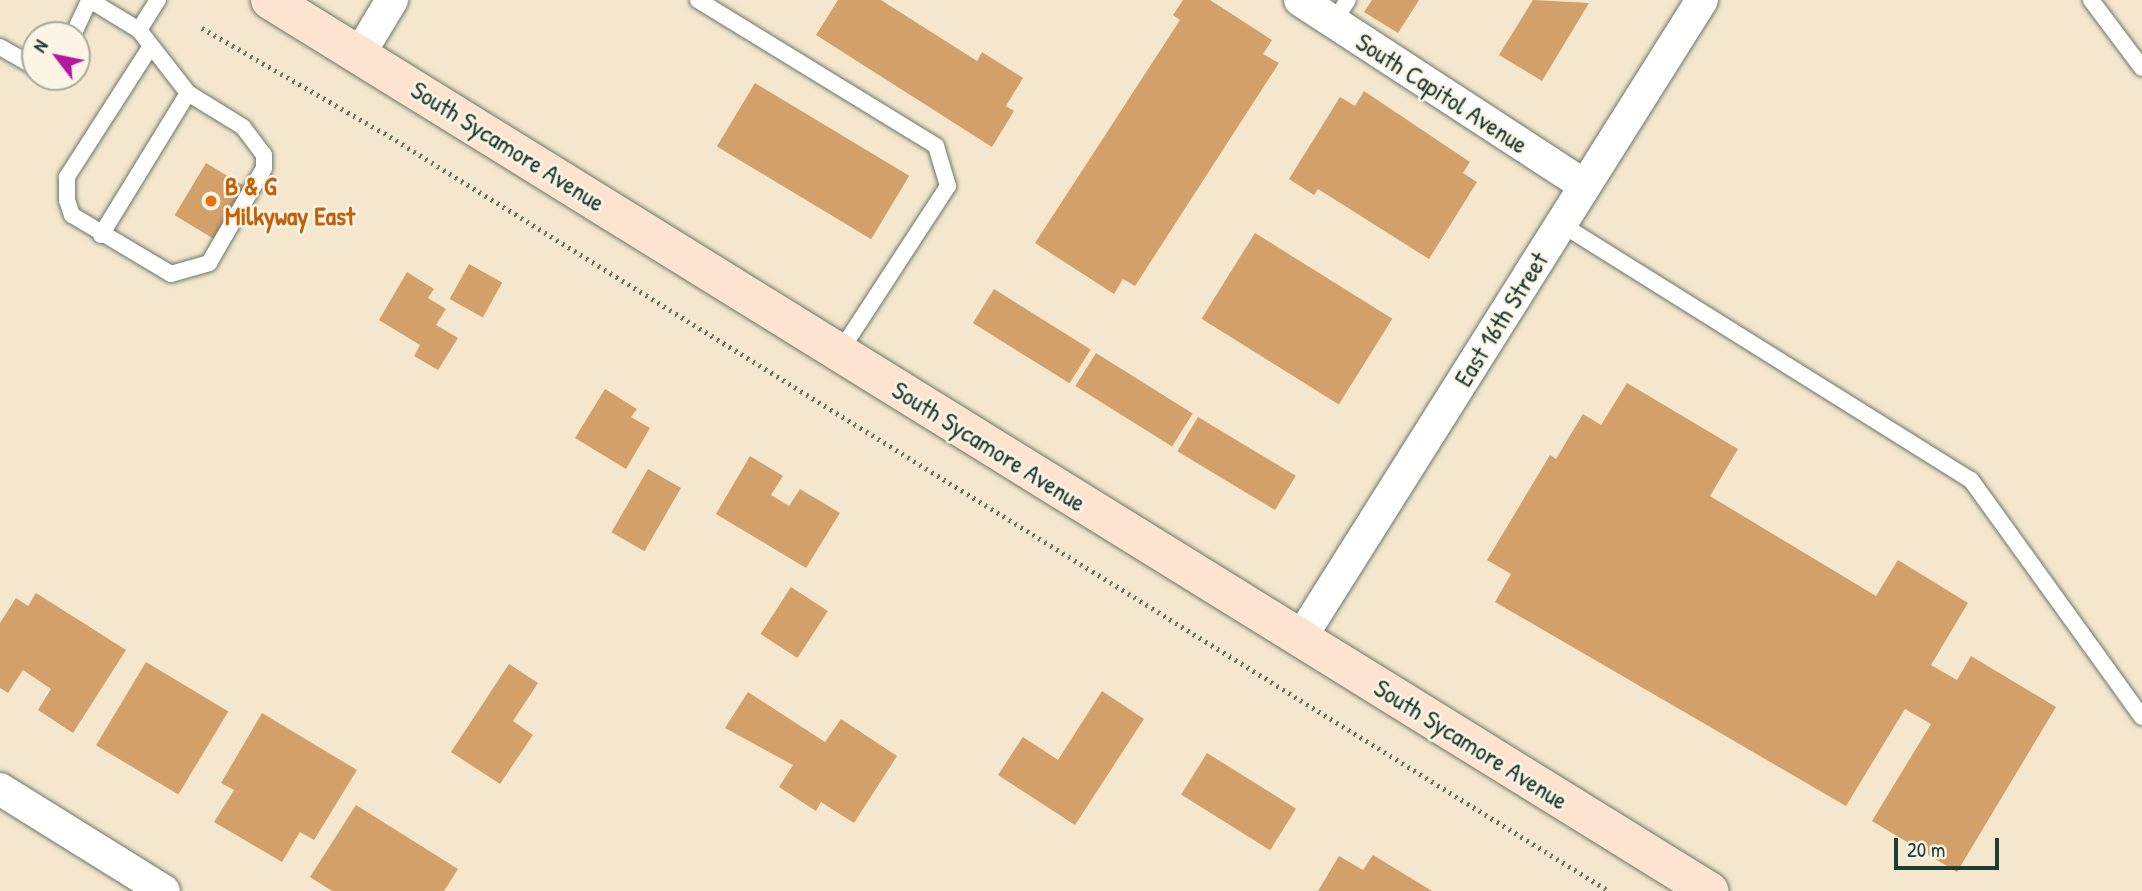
<!DOCTYPE html>
<style>
body{margin:0}
#map{position:relative;width:2142px;height:891px;overflow:hidden;background:#f4e7cd;font-family:"Patrick Hand",sans-serif}
div>[style]{position:absolute}
[style*='--x']{left:calc(var(--x)*1px);top:calc(var(--y)*1px);width:calc(var(--w)*1px);rotate:calc(var(--a)*1deg)}
.building>*{inset:0;background:#d4a06a;transform-origin:0 0}
.path>*{height:4.5px;margin-top:-2.25px;transform-origin:0;background:repeating-linear-gradient(90deg,#6a786a 0 2px,transparent 0 7px)}
.roads{filter:drop-shadow(0 0 2px #6a786a) drop-shadow(0 0 2px #6a786a)}
.service>*{height:16px;margin:-8px;padding:0 8px;transform-origin:8px;border-radius:8px;background:#fff}
.minor>*{height:32px;margin:-16px;padding:0 16px;transform-origin:16px;border-radius:16px;background:#fff}
.secondary>*{height:38px;margin:-19px;padding:0 19px;transform-origin:19px;border-radius:19px;background:#fde4d1}
.dots>*{width:19px;height:19px;translate:-50% -50%;box-sizing:border-box;border:4px solid #fcf5e5;border-radius:50%}
span{translate:-50% -50%;white-space:nowrap;text-align:center;line-height:1.15;-webkit-text-stroke:5px #fcf5e5;paint-order:stroke}
.street-label{font-size:26px;color:#1f3d34}
.food-label{font-size:26px;color:#c56008;font-weight:700}
.left{translate:0 -50%;text-align:left}
.north{position:absolute;left:21px;top:21px;width:70px;height:70px;box-sizing:border-box;background:#fcf5e5;border:2px solid #a4ab9e;border-radius:50%;rotate:302deg;font-size:19px;font-weight:700;line-height:28px;text-align:center;color:#1f3d34}
.north::after{content:'';display:block;margin:auto;width:24px;height:32px;background:#b5179e;clip-path:polygon(50% 0,100% 100%,50% 72%,0 100%)}
.scale{position:absolute;left:1894px;top:838px;width:105px;height:32px;box-sizing:border-box;border:4px solid #1f3d34;border-top:0;padding-left:9px;font-size:21px;line-height:24px;white-space:nowrap;color:#1f3d34;-webkit-text-stroke:5px #fcf5e5;paint-order:stroke}
</style>
<div id="map">
<div class="building">
<div style="clip-path:polygon(838px 0,881px 0,977px 61px,982px 52px,1023px 78px,1006px 106px,1014px 111px,992px 147px,816px 35px)"></div>
<div style="clip-path:polygon(1183px 0,1210px 0,1272px 40px,1263px 54px,1279px 63px,1135px 286px,1123px 279px,1114px 294px,1035px 243px,1180px 20px,1173px 15px)"></div>
<div style="clip-path:polygon(1372px 0,1419px 0,1398px 33px,1364px 12px)"></div>
<div style="clip-path:polygon(1533px 0,1589px 3px,1542px 81px,1499px 55px)"></div>
<div style="left:755px;top:83px;width:180px;height:74px;rotate:31deg"></div>
<div style="clip-path:polygon(1364px 91px,1470px 162px,1463px 173px,1477px 182px,1429px 259px,1318px 189px,1314px 195px,1289px 179px,1340px 97px,1355px 106px)"></div>
<div style="left:206px;top:163px;width:48px;height:61px;rotate:31deg"></div>
<div style="left:1255px;top:233px;width:162px;height:101px;rotate:32deg"></div>
<div style="left:469px;top:264px;width:38px;height:40px;rotate:29deg"></div>
<div style="clip-path:polygon(407px 272px,434px 289px,428px 298px,446px 309px,436px 325px,458px 338px,438px 370px,414px 356px,420px 345px,379px 320px)"></div>
<div style="left:994px;top:289px;width:114px;height:40px;rotate:32deg"></div>
<div style="left:1096px;top:353px;width:114px;height:39px;rotate:32deg"></div>
<div style="clip-path:polygon(1627px 383px,1738px 449px,1710px 496px,1876px 596px,1898px 560px,1968px 603px,1931px 665px,1957px 680px,1971px 656px,2056px 707px,1957px 872px,1872px 821px,1931px 724px,1905px 709px,1846px 806px,1495px 602px,1511px 574px,1487px 560px,1550px 455px,1556px 459px,1583px 414px,1601px 425px)"></div>
<div style="clip-path:polygon(605px 389px,637px 409px,631px 417px,650px 428px,626px 469px,575px 438px)"></div>
<div style="left:1198px;top:417px;width:114px;height:40px;rotate:31deg"></div>
<div style="clip-path:polygon(750px 456px,783px 476px,771px 495px,789px 506px,800px 489px,840px 513px,806px 568px,716px 514px)"></div>
<div style="left:648px;top:469px;width:38px;height:73px;rotate:30deg"></div>
<div style="left:791px;top:587px;width:44px;height:56px;rotate:33deg"></div>
<div style="clip-path:polygon(36px 593px,126px 650px,73px 733px,38px 710px,51px 689px,23px 670px,8px 693px,0 688px,0 623px,16px 598px,28px 606px)"></div>
<div style="left:146px;top:662px;width:96px;height:97px;rotate:31deg"></div>
<div style="clip-path:polygon(509px 664px,538px 683px,513px 721px,533px 735px,500px 784px,451px 752px)"></div>
<div style="clip-path:polygon(1102px 691px,1144px 719px,1075px 825px,998px 775px,1023px 737px,1058px 760px)"></div>
<div style="clip-path:polygon(748px 692px,825px 742px,841px 719px,897px 756px,854px 823px,821px 802px,816px 811px,779px 787px,793px 765px,725px 728px)"></div>
<div style="clip-path:polygon(262px 713px,357px 770px,314px 840px,300px 832px,282px 862px,214px 822px,234px 790px,221px 783px)"></div>
<div style="left:1207px;top:753px;width:105px;height:49px;rotate:32deg"></div>
<div style="clip-path:polygon(356px 805px,458px 869px,444px 891px,332px 891px,310px 877px)"></div>
<div style="clip-path:polygon(1373px 855px,1432px 891px,1318px 891px,1339px 856px,1363px 870px)"></div>
</div>
<div class="path">
<div style="--x:202;--y:28;--w:210;--a:30"></div>
<div style="--x:384;--y:133;--w:1441;--a:31.75"></div>
</div>
<div class="roads">
<div class="service">
<div style="--x:698;--y:0;--w:279;--a:31.5"></div>
<div style="--x:936;--y:146;--w:42;--a:73.3"></div>
<div style="--x:948;--y:186;--w:199;--a:123.1"></div>
<div style="--x:2091;--y:0;--w:85;--a:53.1"></div>
<div style="--x:93;--y:2;--w:54;--a:31.3"></div>
<div style="--x:139;--y:30;--w:36;--a:-58"></div>
<div style="--x:1334;--y:22;--w:26;--a:-58"></div>
<div style="--x:73;--y:35;--w:38;--a:-65"></div>
<div style="--x:151;--y:46;--w:156;--a:122.7"></div>
<div style="--x:67;--y:177;--w:23;--a:90"></div>
<div style="--x:67;--y:200;--w:16;--a:72"></div>
<div style="--x:72;--y:215;--w:115;--a:30.8"></div>
<div style="--x:171;--y:274;--w:40;--a:-16"></div>
<div style="--x:209;--y:263;--w:110;--a:-59.9"></div>
<div style="--x:264;--y:168;--w:13;--a:-90"></div>
<div style="--x:264;--y:155;--w:35;--a:-127"></div>
<div style="--x:243;--y:127;--w:65;--a:-148.3"></div>
<div style="--x:0;--y:47;--w:40;--a:29.7"></div>
<div style="--x:1561;--y:224;--w:483;--a:32"></div>
<div style="--x:1971;--y:480;--w:292;--a:54.2"></div>
<div style="--x:101;--y:235;--w:167;--a:-58.5"></div>
<div style="--x:188;--y:93;--w:80;--a:-127.9"></div>
</div>
<div class="minor">
<div style="--x:1300;--y:0;--w:340;--a:33.1"></div>
<div style="--x:360;--y:53;--w:62;--a:-58.9"></div>
<div style="--x:1300;--y:639;--w:755;--a:-57.83"></div>
<div style="--x:0;--y:789;--w:193;--a:31.9"></div>
</div>
<div class="secondary">
<div style="--x:270;--y:0;--w:1693;--a:31.76"></div>
</div>
</div>
<div class="dots">
<div style="left:211px;top:201px;background:#e8710a"></div>
</div>
<div class="street-label">
<span style="left:1442px;top:93px;rotate:33deg">South Capitol Avenue</span>
<span style="left:508px;top:146px;rotate:32deg">South Sycamore Avenue</span>
<span style="left:1501px;top:319px;rotate:-58deg">East 16th Street</span>
<span style="left:989px;top:446px;rotate:32deg">South Sycamore Avenue</span>
<span style="left:1471px;top:744px;rotate:32deg">South Sycamore Avenue</span>
</div>
<div class="food-label">
<span class="left" style="left:225px;top:201px">B &amp; G<br>Milkyway East</span>
</div>
<div class="north">N</div>
<div class="scale">20 m</div>
</div>
